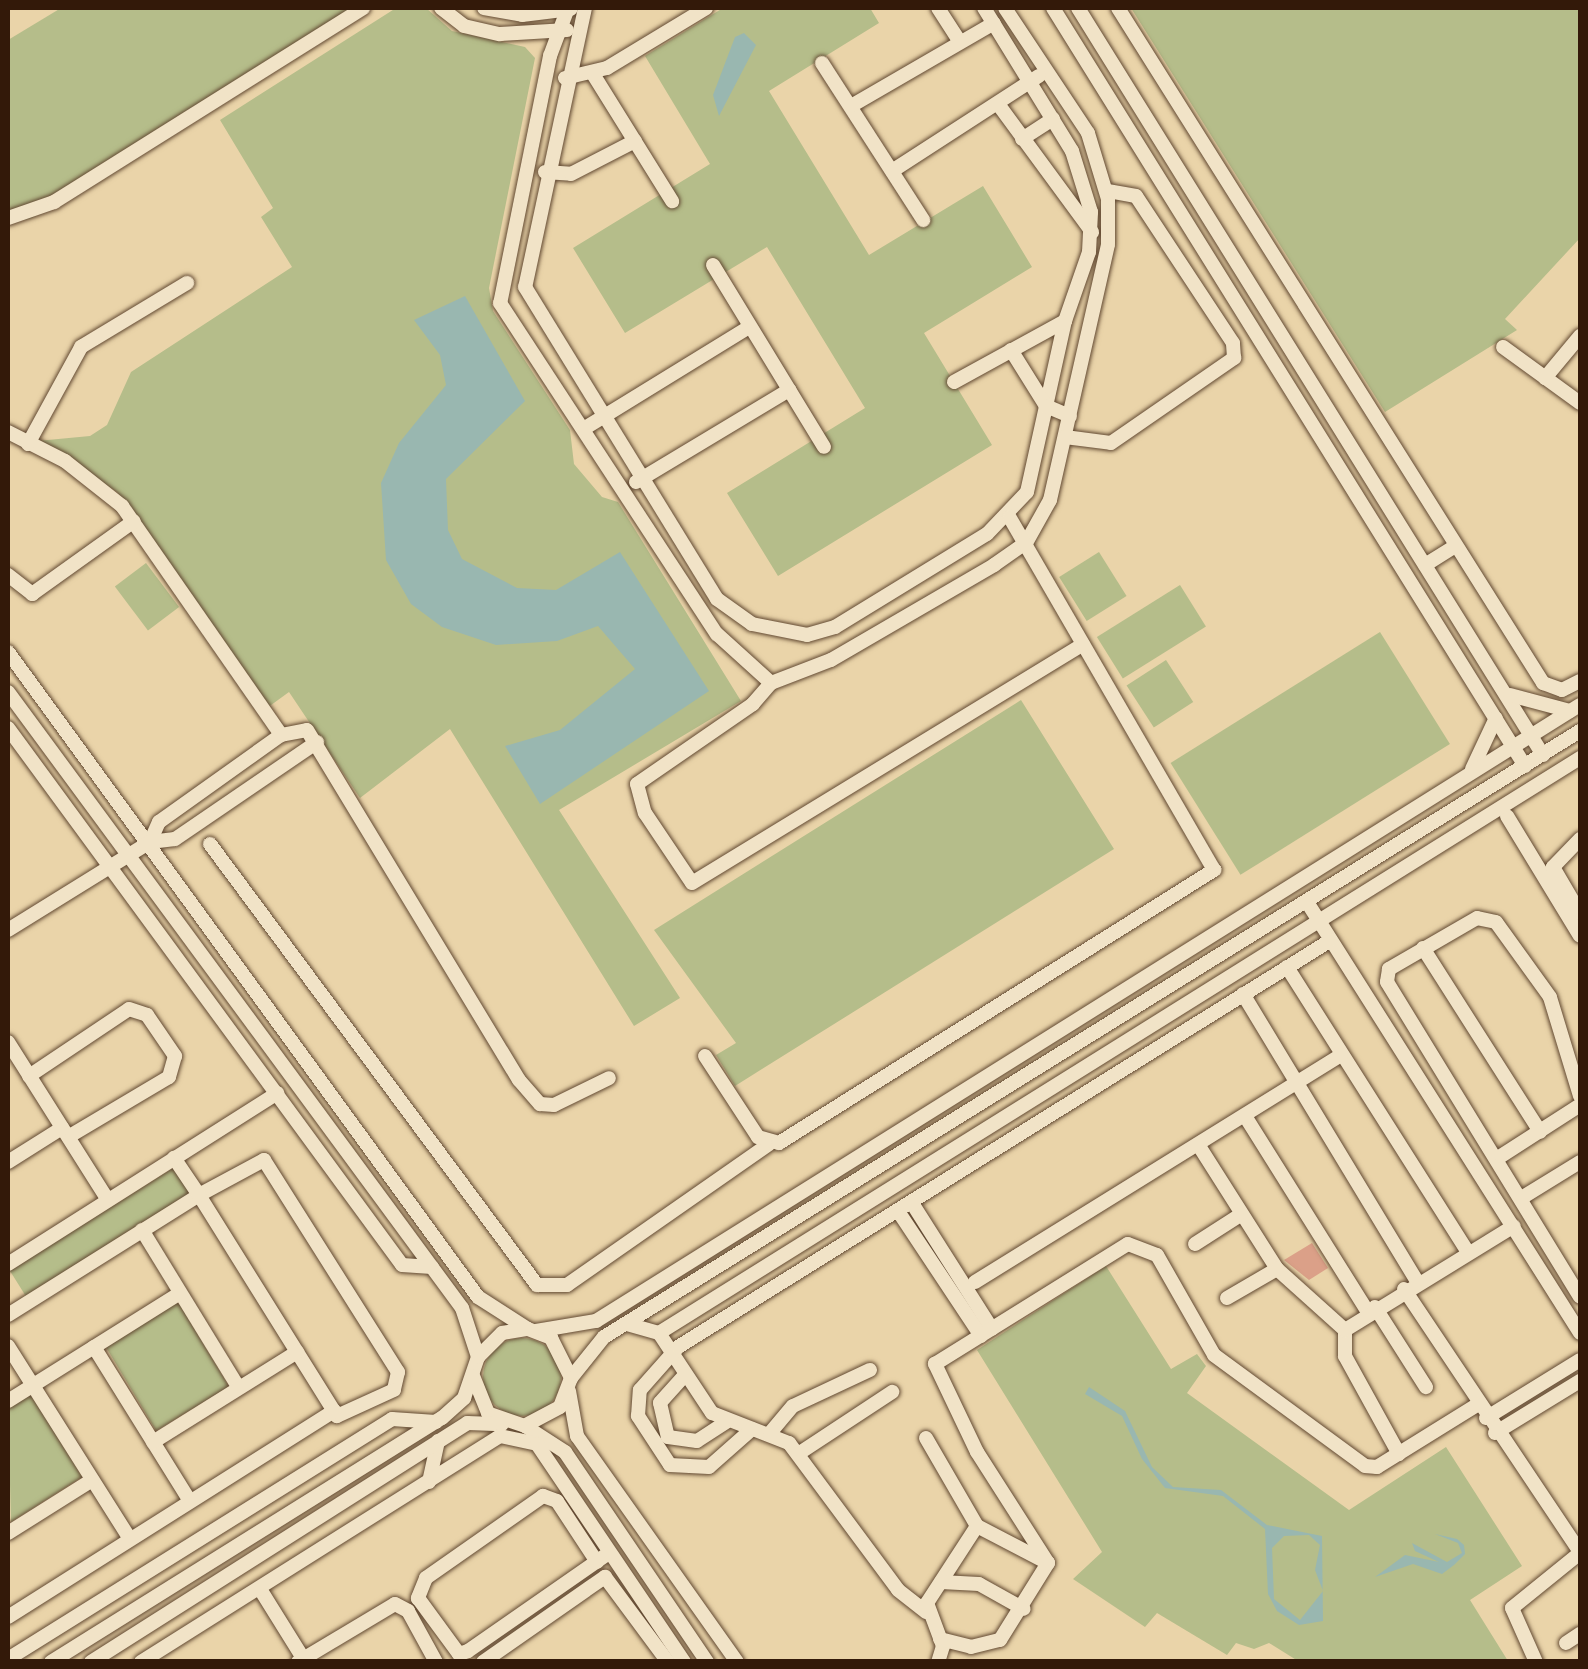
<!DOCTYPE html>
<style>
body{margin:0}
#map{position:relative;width:1588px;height:1669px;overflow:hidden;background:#ead4a9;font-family:"IM FELL DW Pica",serif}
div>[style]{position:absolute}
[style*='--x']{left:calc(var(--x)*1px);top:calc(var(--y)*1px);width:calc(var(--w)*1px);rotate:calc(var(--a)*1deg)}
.green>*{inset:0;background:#b5bd8a;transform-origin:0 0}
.round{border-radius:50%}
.water>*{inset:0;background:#99b7b0}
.building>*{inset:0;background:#dba088}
.roads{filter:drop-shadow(0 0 2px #614831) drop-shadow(0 0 2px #614831)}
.minor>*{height:14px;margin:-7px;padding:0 7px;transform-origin:7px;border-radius:7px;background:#f1e3c7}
span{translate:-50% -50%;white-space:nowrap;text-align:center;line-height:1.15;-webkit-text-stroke:8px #f1e3c7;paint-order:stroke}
.frame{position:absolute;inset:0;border:10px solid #331909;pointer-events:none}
</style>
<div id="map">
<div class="green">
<div style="clip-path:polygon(61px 8px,356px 8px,32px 218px,8px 224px,8px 40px)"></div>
<div style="clip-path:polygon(396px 8px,426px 8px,452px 31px,525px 47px,535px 58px,489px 288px,493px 311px,570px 430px,574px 464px,602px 497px,618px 502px,741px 701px,559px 810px,680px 998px,634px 1026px,450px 729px,360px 798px,289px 692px,267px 708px,117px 492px,37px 441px,90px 436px,107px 425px,131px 372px,292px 267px,261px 217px,273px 208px,220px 120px)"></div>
<div style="clip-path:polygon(723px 8px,870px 8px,879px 23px,769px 91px,869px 255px,983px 186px,1032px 267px,924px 333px,992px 445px,778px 576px,727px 493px,865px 408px,767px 247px,625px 333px,573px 248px,710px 164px,645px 56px)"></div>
<div style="clip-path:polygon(1131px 8px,1580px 8px,1580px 238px,1505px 319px,1517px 330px,1385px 412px)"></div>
<div style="left:1099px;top:552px;width:52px;height:47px;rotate:58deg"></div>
<div style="left:146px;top:563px;width:55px;height:39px;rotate:53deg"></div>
<div style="left:1180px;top:585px;width:49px;height:98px;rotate:58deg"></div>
<div style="left:1380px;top:632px;width:132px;height:247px;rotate:58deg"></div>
<div style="left:1166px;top:660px;width:50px;height:47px;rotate:57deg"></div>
<div style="clip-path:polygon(1021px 700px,1114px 849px,735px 1086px,716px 1055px,736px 1043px,654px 930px)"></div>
<div style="left:175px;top:1167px;width:32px;height:195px;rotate:58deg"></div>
<div style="clip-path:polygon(1106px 1266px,1171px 1369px,1197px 1354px,1206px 1366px,1187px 1393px,1349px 1510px,1446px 1447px,1522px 1566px,1470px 1600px,1508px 1661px,1298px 1661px,1269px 1643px,1254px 1649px,1236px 1643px,1227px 1655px,1157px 1613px,1145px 1627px,1073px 1579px,1102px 1552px,977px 1350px)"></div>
<div style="left:178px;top:1302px;width:99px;height:85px;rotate:59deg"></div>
<div class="round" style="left:483px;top:1338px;width:78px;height:78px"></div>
<div style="clip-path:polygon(30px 1394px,82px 1477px,11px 1522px,8px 1409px)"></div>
</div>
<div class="water">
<div style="clip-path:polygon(744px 33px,756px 45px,719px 116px,713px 95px,735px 37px)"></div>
<div style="clip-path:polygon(465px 296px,525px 401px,446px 479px,448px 530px,462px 559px,517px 588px,556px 590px,620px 552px,709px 691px,540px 804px,505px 746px,560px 730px,635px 669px,598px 626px,557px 641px,496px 645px,442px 627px,411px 604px,386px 560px,381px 483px,399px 443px,446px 385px,440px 355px,414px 320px)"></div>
<div style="clip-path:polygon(evenodd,1089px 1387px,1125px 1411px,1152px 1467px,1173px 1487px,1221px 1490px,1267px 1525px,1322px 1536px,1323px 1621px,1299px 1625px,1277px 1611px,1268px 1594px,1265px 1529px,1223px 1496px,1165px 1488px,1142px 1459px,1122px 1416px,1085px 1394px,1089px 1387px,1309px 1535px,1320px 1545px,1315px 1570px,1323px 1591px,1300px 1620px,1274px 1599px,1272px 1548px,1284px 1536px,1309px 1535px)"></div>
<div style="clip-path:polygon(1435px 1534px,1457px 1539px,1464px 1545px,1465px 1554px,1454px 1565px,1442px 1574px,1413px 1564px,1375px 1577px,1405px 1555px,1439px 1562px,1415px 1551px,1412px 1543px,1447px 1562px,1462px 1553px,1458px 1543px)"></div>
</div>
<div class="building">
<div style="clip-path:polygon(1312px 1243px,1328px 1268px,1309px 1280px,1284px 1260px)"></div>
</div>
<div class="roads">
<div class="minor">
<div style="--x:441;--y:8;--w:29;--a:38"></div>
<div style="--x:464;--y:26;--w:37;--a:13"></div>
<div style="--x:500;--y:34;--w:67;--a:-3.4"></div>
<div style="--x:484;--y:8;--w:39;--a:10"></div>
<div style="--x:522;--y:15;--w:49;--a:-7"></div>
<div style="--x:568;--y:8;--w:51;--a:110.6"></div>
<div style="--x:550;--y:56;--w:252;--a:101.4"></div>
<div style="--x:500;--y:303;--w:396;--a:56.8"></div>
<div style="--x:717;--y:634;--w:73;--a:42.2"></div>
<div style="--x:771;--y:683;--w:64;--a:-21"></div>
<div style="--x:831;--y:660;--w:189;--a:-30.2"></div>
<div style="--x:994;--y:565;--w:39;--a:-35"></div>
<div style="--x:1026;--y:543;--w:49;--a:-60.8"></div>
<div style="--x:1050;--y:500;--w:262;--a:-77.2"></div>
<div style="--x:1108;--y:244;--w:45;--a:-90"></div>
<div style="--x:1108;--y:199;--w:69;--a:-106.9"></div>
<div style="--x:1088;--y:133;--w:150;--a:-123.6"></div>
<div style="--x:585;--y:8;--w:285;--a:102.1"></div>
<div style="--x:525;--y:287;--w:366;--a:58.4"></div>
<div style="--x:717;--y:599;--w:43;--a:35.5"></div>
<div style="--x:752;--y:624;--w:56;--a:11.3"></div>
<div style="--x:807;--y:635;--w:29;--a:-16"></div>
<div style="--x:835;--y:627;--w:178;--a:-31.5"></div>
<div style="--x:987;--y:534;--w:58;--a:-46.4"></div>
<div style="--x:1027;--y:492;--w:175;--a:-77.5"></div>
<div style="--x:1065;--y:321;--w:73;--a:-70.8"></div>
<div style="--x:1089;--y:252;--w:40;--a:-87.1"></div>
<div style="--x:1091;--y:212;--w:64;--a:-107.3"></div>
<div style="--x:1072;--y:151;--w:168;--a:-121.6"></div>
<div style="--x:938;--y:8;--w:40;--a:57.1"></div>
<div style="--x:1053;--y:8;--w:893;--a:58.09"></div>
<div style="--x:1078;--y:8;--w:880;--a:58.1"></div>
<div style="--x:1118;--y:8;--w:798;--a:57.8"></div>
<div style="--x:1543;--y:683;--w:20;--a:20"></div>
<div style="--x:1562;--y:690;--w:20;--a:-27"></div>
<div style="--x:822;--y:63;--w:187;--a:57.2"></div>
<div style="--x:593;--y:74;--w:150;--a:58.1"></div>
<div style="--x:565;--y:78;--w:43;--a:-13.4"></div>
<div style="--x:607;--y:68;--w:116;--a:-31.2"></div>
<div style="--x:998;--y:104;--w:159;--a:53.7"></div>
<div style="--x:851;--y:106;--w:165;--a:-30.1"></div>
<div style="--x:1022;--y:139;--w:37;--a:-33"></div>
<div style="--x:892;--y:171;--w:175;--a:-32.9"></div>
<div style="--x:545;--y:172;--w:26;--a:4"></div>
<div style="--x:571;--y:174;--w:72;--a:-27.3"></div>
<div style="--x:8;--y:218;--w:49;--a:-19.2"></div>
<div style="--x:54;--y:202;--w:365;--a:-32.1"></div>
<div style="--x:713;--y:265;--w:213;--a:58.6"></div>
<div style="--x:1503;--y:347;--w:95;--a:36"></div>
<div style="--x:1011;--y:350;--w:66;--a:58"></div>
<div style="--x:1046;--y:406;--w:26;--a:23"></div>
<div style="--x:1545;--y:378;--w:55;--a:-50.2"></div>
<div style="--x:954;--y:382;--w:127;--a:-28.8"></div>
<div style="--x:585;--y:428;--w:193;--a:-31.6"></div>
<div style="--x:8;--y:432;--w:64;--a:27"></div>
<div style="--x:65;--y:461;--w:73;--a:38.3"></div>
<div style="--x:122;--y:506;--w:279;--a:55.2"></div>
<div style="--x:1065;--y:437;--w:46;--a:7.4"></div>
<div style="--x:1111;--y:443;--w:150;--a:-34.6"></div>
<div style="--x:1234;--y:358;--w:15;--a:-94"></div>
<div style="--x:1233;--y:343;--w:176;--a:-123.4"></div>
<div style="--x:1136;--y:196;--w:29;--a:-170"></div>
<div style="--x:28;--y:444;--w:111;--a:-61.3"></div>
<div style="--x:81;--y:347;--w:124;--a:-31.1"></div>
<div style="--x:636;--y:482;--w:179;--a:-31"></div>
<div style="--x:1425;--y:565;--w:36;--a:-32"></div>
<div style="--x:8;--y:575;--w:31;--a:38"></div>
<div style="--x:32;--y:594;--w:125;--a:-35.6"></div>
<div style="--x:8;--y:652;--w:798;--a:53.92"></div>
<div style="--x:478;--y:1297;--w:59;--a:32.6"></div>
<div style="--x:771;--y:683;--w:28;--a:131"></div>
<div style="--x:753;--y:704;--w:141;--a:145.4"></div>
<div style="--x:637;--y:784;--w:30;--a:75"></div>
<div style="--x:645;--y:813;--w:84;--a:56.1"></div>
<div style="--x:692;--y:883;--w:458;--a:-31.4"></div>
<div style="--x:8;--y:692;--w:765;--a:53.61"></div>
<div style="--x:462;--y:1308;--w:52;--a:71.9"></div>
<div style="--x:1510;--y:695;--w:62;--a:14.9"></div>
<div style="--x:8;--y:728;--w:666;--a:53.73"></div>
<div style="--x:402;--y:1265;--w:30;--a:4"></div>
<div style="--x:1472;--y:769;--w:56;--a:-64.8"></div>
<div style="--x:1507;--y:816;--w:140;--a:58.7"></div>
<div style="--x:1580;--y:839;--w:39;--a:134"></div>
<div style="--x:1553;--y:867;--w:53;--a:59.6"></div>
<div style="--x:150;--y:842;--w:22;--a:-66"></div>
<div style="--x:159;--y:822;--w:150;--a:-35.5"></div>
<div style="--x:281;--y:735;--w:26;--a:-11"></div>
<div style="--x:307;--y:730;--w:409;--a:58.8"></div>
<div style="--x:519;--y:1080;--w:32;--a:49"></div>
<div style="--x:540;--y:1104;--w:14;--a:4"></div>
<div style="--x:554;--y:1105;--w:61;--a:-26.1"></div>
<div style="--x:210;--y:844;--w:549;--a:53.44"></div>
<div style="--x:537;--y:1285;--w:30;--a:0"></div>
<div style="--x:567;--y:1285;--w:246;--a:-34.9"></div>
<div style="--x:1307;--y:902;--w:510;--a:57.65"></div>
<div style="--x:8;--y:930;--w:167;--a:-31.8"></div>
<div style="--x:150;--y:842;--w:25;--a:-7"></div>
<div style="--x:175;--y:839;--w:172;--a:-34.3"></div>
<div style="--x:1423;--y:948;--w:218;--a:57.5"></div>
<div style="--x:1287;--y:967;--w:336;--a:57.6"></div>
<div style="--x:1243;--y:994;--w:336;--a:58.8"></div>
<div style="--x:8;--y:1042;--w:187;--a:57.7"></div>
<div style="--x:705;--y:1056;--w:97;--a:56.8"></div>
<div style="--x:758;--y:1137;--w:22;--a:16"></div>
<div style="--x:779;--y:1143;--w:514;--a:-32.11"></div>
<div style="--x:1214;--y:870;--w:408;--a:-120.1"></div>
<div style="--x:29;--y:1076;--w:120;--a:-33.8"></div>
<div style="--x:129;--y:1009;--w:19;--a:18"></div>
<div style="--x:147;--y:1015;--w:50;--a:55.7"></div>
<div style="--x:175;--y:1056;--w:22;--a:106"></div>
<div style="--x:169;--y:1077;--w:117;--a:149.3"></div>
<div style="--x:1580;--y:1096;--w:103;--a:-106.9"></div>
<div style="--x:1550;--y:997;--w:92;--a:-125.8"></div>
<div style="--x:1496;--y:922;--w:19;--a:-168"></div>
<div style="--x:1477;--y:918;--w:102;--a:149.9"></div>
<div style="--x:1389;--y:969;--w:13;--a:99"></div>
<div style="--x:1387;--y:982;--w:369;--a:58.5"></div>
<div style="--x:1245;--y:1116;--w:231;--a:57.9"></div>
<div style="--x:1199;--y:1146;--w:146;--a:57.6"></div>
<div style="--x:1277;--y:1269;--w:91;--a:41.9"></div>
<div style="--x:1501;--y:1156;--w:94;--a:-32.8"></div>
<div style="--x:8;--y:1162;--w:64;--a:-32.2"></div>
<div style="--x:1523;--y:1197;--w:67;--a:-31.6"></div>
<div style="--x:912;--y:1203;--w:149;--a:57.6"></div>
<div style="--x:898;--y:1211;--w:150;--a:56.4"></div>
<div style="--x:142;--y:1230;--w:185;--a:58.5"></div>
<div style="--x:1195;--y:1244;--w:50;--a:-32.7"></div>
<div style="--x:8;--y:1264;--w:319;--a:-32.4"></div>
<div style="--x:975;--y:1282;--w:431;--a:-31.8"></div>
<div style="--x:1404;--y:1289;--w:316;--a:56.2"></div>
<div style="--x:1227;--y:1298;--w:58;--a:-30.1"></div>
<div style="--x:1375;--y:1307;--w:95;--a:57.5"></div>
<div style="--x:8;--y:1315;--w:226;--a:-32.1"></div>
<div style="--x:199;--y:1195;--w:74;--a:-28.3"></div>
<div style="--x:264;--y:1160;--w:251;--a:57.7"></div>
<div style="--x:398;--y:1372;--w:18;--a:103"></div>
<div style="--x:394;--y:1390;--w:63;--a:155.5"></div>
<div style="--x:337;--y:1416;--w:261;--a:-122"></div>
<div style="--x:199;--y:1195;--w:45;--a:-124"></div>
<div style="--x:627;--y:1324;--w:33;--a:16"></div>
<div style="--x:659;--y:1333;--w:1086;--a:-31.98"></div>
<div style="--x:536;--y:1331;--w:61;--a:-9.5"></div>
<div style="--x:596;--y:1321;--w:1161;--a:-32.05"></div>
<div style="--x:659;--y:1333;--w:96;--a:56.5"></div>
<div style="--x:712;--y:1413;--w:83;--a:21.3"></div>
<div style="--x:789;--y:1443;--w:183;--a:53.4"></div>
<div style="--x:898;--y:1590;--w:36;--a:38"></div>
<div style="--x:8;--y:1346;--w:228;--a:57.7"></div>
<div style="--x:94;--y:1347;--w:181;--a:58.1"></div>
<div style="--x:684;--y:1376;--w:36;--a:132"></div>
<div style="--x:660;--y:1403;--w:35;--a:77"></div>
<div style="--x:668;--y:1437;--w:29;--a:8"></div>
<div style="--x:697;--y:1441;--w:35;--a:-33"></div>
<div style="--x:571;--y:1378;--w:53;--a:-51.2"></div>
<div style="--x:604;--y:1337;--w:1149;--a:-31.84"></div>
<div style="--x:569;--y:1391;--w:46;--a:79.9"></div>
<div style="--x:577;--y:1436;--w:277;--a:54.7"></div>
<div style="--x:8;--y:1401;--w:203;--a:-32.1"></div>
<div style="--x:1486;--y:1418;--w:110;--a:-31.7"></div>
<div style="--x:525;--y:1426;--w:48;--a:33"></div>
<div style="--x:565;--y:1452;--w:254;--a:55.9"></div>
<div style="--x:752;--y:1429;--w:57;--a:138.5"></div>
<div style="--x:709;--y:1467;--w:39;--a:-177"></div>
<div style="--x:670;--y:1465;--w:59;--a:-123.1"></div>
<div style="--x:638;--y:1416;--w:26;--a:-86"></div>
<div style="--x:640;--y:1390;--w:57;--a:-48.5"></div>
<div style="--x:678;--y:1347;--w:769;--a:-31.93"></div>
<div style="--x:770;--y:1433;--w:35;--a:-50"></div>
<div style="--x:793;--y:1406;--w:85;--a:-25.1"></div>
<div style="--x:1495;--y:1433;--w:100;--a:-31.5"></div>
<div style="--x:926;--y:1438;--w:102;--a:59.9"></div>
<div style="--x:977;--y:1526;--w:92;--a:123"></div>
<div style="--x:927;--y:1603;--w:46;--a:69.6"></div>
<div style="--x:943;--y:1646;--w:17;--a:107"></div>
<div style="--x:153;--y:1442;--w:170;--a:-32"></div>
<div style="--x:798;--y:1454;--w:113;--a:-33.4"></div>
<div style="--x:1399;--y:1454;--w:112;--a:-118.9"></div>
<div style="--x:1345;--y:1356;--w:26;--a:-90"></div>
<div style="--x:1345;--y:1330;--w:198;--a:-31.6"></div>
<div style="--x:429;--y:1482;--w:42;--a:-77.6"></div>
<div style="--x:977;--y:1526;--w:80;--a:27.5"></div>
<div style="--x:8;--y:1533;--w:99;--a:-32.2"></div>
<div style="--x:597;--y:1562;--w:73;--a:-123.3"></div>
<div style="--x:557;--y:1501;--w:15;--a:-160"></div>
<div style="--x:543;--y:1496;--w:143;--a:145"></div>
<div style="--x:426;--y:1578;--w:22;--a:112"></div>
<div style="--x:418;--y:1598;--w:69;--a:53.8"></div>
<div style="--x:459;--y:1654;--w:9;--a:-18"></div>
<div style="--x:468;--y:1651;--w:172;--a:-34.8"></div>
<div style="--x:941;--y:1582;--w:38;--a:3"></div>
<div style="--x:979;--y:1584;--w:51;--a:29.1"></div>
<div style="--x:260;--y:1589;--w:81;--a:58.1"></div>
<div style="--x:8;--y:1617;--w:386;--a:-32.3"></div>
<div style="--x:940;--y:1639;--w:32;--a:14"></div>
<div style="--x:971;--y:1647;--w:30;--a:-14"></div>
<div style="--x:1000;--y:1640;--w:91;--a:-58.1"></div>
<div style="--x:1048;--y:1563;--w:132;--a:-122.6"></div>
<div style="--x:977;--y:1452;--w:98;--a:-115.5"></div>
<div style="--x:935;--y:1364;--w:227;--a:-31.9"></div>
<div style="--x:1128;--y:1244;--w:31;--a:21"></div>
<div style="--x:1157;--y:1255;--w:115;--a:60.3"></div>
<div style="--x:1214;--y:1355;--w:187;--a:36.3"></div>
<div style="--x:1365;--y:1466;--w:12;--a:5"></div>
<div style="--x:1377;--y:1467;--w:118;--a:-31.8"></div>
<div style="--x:1566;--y:1643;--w:17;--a:-33"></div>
<div style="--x:8;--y:1659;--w:453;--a:-32"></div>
<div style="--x:392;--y:1419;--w:44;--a:3.9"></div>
<div style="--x:51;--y:1662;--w:461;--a:-32"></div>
<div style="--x:442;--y:1418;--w:30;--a:-42"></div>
<div style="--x:464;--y:1398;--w:43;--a:-71.1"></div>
<div style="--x:478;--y:1357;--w:34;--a:-45"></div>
<div style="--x:502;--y:1333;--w:26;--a:-9"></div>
<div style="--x:528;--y:1329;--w:25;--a:21"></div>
<div style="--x:551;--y:1338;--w:45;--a:63.4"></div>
<div style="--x:571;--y:1378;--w:31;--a:111"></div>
<div style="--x:560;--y:1407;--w:40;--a:152"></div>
<div style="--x:525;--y:1426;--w:39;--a:-161"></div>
<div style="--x:488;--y:1413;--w:40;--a:-112"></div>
<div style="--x:91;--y:1662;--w:446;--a:-32.4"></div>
<div style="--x:467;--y:1423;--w:35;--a:2"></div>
<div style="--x:141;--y:1662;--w:424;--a:-32.2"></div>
<div style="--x:500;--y:1436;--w:38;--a:12"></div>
<div style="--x:537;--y:1444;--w:263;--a:56"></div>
<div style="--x:298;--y:1662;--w:113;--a:-30.9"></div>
<div style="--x:395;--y:1604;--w:15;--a:28"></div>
<div style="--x:408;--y:1611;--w:58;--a:61.2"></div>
<div style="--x:483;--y:1662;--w:149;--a:-34.9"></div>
<div style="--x:605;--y:1577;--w:106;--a:53.5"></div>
<div style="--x:1536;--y:1662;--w:59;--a:-114"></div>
<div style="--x:1512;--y:1608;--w:87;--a:-39"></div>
</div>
</div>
<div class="frame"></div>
</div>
